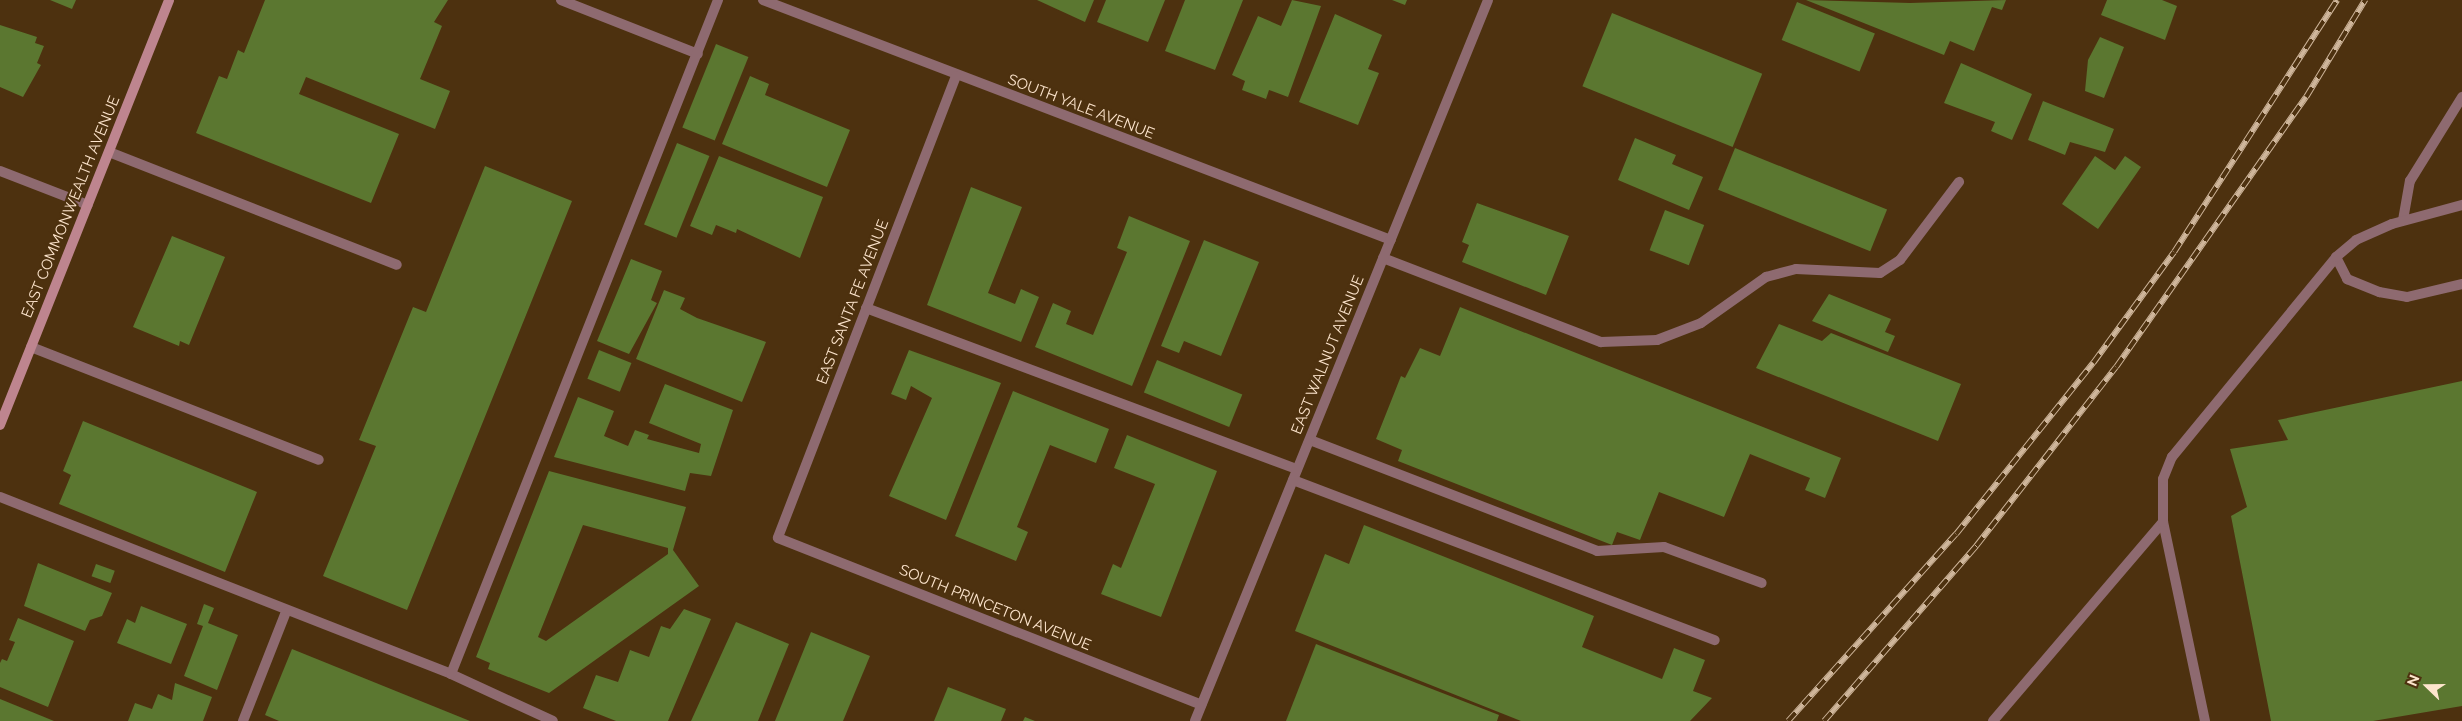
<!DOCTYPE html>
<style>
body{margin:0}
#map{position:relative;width:2462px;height:721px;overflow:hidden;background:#4d310f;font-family:Raleway,sans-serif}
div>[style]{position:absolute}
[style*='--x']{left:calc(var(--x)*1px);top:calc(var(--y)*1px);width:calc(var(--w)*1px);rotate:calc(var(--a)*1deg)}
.building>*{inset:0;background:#5b7730;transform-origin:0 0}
.lane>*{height:10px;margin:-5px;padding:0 5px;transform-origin:5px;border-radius:5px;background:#8e6a70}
.street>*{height:10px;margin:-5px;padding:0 5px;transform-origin:5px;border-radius:5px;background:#8e6a70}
.secondary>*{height:10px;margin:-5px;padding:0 5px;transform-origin:5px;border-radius:5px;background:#be858f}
.rail>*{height:5.5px;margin-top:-2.75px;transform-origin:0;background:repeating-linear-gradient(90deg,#4d310f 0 11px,#cfb69b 0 22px);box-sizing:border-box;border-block:1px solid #cfb69b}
span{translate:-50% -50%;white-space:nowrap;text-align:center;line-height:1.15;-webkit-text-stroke:4px #4d310f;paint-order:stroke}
.street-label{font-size:15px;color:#fde5cd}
.north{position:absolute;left:2402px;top:661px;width:50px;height:50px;-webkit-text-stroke:4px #4d310f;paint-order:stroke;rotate:292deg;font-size:14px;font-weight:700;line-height:20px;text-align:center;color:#fde5cd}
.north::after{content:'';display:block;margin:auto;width:18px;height:22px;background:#fde5cd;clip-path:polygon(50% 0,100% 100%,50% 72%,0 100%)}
</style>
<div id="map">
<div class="building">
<div style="clip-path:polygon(50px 0,76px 0,72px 9px)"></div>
<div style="clip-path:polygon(265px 0,448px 0,434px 22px,442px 26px,420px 79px,450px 91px,435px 129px,306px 77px,299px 94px,399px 134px,371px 203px,196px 133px,219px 76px,227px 79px,238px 50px,244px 53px)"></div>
<div style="clip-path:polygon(1037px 0,1094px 0,1085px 22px)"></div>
<div style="clip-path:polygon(1106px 0,1165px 0,1148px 42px,1097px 22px)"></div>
<div style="clip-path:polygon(1185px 0,1243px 0,1215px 70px,1165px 51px)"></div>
<div style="clip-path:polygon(1292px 0,1321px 6px,1288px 97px,1269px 90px,1266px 99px,1242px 90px,1245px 81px,1232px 75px,1258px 16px,1281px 26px)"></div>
<div style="clip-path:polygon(1392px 0,1407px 0,1405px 5px)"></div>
<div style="clip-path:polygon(1806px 0,1910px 3px,2006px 0,2002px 10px,1992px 7px,1974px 51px,1950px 41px,1944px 55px)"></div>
<div style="clip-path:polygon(2107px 0,2162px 0,2177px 6px,2165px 40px,2101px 15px)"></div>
<div style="left:1797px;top:2px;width:84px;height:41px;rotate:22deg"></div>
<div style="left:1612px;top:13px;width:162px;height:79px;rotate:22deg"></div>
<div style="clip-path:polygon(1335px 14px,1382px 35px,1368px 69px,1379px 73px,1358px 125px,1299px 102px)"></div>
<div style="clip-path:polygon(0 25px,37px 37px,35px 43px,44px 46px,37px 63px,41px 65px,23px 97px,0 87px)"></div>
<div style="clip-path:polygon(2100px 37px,2124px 47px,2104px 98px,2085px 91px,2088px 60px)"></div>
<div style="left:716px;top:44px;width:35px;height:90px;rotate:22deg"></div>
<div style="clip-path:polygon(1961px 63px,2032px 94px,2012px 140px,1991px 131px,1995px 122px,1944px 103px)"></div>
<div style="clip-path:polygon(750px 76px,769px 84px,765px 95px,850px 130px,827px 187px,722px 144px)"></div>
<div style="clip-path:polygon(2043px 101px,2114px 129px,2105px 152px,2070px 142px,2065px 155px,2028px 140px)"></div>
<div style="clip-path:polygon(1635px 138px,1676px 155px,1672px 164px,1703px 177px,1689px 210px,1618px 180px)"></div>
<div style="left:677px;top:143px;width:35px;height:88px;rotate:22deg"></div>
<div style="left:1735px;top:148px;width:164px;height:45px;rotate:22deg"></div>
<div style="clip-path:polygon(719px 156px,823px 197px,800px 258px,737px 229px,736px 233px,716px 225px,712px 235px,690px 226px)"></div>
<div style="clip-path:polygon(2095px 156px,2115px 170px,2125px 156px,2141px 167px,2098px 229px,2062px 204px)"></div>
<div style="clip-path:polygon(485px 166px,572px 201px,407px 610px,323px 576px,376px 446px,359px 440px,413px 307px,426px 312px)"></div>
<div style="clip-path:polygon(971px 187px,1022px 207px,988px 293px,1015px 304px,1021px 289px,1039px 297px,1021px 342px,927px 305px)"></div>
<div style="clip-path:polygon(1477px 203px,1569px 236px,1546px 295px,1462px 262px,1469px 245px,1462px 242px)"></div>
<div style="left:1665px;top:210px;width:42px;height:43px;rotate:21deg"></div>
<div style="clip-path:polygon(1129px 216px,1190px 241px,1132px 386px,1035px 347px,1053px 303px,1071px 311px,1066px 324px,1093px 335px,1127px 252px,1117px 248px)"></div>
<div style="clip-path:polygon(172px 236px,225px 257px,189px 345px,180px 341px,179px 346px,133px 327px)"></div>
<div style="clip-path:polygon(1204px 240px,1259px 262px,1221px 356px,1184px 341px,1179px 353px,1161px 346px)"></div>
<div style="clip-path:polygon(631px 259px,662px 271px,651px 300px,657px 303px,629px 354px,597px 341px)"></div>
<div style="clip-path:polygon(664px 290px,685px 298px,680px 309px,697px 318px,766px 342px,742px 402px,636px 359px)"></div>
<div style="clip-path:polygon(1829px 294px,1891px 319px,1885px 332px,1895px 336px,1888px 352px,1812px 321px)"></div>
<div style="clip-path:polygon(1460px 307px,1841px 458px,1825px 498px,1805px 490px,1810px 478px,1750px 454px,1724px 517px,1659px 492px,1640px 540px,1617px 532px,1612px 545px,1398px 461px,1402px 450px,1376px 439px,1401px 376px,1405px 378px,1420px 348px,1440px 356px)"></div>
<div style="clip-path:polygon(1779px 324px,1822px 341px,1831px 333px,1961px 384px,1938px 441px,1756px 368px)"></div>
<div style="left:599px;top:350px;width:35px;height:31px;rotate:22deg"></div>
<div style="clip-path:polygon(909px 350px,1001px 383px,946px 520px,889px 496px,932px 398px,911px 386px,906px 400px,891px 394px)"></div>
<div style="left:1157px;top:360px;width:92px;height:35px;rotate:22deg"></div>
<div style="clip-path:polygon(2462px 381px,2462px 706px,2373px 721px,2271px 721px,2231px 516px,2247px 507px,2230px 449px,2288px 440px,2278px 420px)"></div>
<div style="clip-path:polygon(665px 384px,733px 410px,711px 476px,690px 473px,685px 491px,554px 457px,578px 397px,614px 411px,604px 436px,628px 446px,635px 430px,649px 435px,647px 439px,699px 453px,701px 444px,649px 423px)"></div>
<div style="clip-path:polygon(1013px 391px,1109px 429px,1096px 463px,1050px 445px,1017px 527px,1028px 532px,1016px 561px,955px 536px)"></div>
<div style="clip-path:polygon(83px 421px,257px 492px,225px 572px,59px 504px,71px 475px,63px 471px)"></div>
<div style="clip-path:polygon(1127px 435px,1217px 471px,1161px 617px,1101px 594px,1113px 564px,1121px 568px,1155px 484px,1114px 468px)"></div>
<div style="clip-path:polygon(evenodd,549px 471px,686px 507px,673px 550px,699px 586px,549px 693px,488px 669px,490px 663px,476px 657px,549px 471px,583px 525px,668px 548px,668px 554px,546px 641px,538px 637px,583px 525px)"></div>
<div style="clip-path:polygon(1364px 525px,1594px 616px,1582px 647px,1662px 679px,1674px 648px,1705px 660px,1693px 691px,1712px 698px,1690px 721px,1521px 721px,1295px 631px,1325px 554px,1349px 564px)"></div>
<div style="clip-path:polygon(38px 563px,112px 593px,102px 616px,90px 620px,85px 631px,24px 606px)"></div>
<div style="left:96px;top:564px;width:20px;height:13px;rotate:20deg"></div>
<div style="clip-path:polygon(204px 604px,214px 608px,208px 623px,238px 635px,217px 690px,184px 676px,203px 626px,197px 624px)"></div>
<div style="clip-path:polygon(141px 606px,187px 624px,171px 664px,117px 643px,127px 619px,135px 623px)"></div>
<div style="clip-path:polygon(684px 609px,711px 619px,668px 721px,616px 721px,583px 708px,596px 675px,618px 682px,630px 650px,649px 657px,661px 626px,670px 629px)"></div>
<div style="clip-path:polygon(18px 618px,74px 641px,48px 707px,0 687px,0 663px,2px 659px,7px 661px,15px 642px,9px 640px)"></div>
<div style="clip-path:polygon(736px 622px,789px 644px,758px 721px,691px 721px)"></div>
<div style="clip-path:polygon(811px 632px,870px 656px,843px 721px,775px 721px)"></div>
<div style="clip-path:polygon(1316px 644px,1499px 715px,1497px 721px,1286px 721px)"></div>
<div style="clip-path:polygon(292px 649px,470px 721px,279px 721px,265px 715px)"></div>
<div style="clip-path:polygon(175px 683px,212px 697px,203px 721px,128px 721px,135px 703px,152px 709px,158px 694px,172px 700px)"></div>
<div style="clip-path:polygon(948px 687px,1006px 709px,1001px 721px,934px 721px)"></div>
<div style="clip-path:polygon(0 699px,54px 721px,0 721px)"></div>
<div style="clip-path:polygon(1025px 717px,1035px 721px,1023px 721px)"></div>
</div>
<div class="lane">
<div style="--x:561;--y:0;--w:147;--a:21.5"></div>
<div style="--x:109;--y:152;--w:309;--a:21.4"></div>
<div style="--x:2403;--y:220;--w:40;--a:-80"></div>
<div style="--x:2410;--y:181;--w:99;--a:-58.2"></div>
<div style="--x:2336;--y:257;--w:25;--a:63"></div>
<div style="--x:2347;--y:279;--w:35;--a:22"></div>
<div style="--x:2379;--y:292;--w:28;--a:10"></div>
<div style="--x:2407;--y:297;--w:57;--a:-13.3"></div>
<div style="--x:1383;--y:258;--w:234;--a:21.1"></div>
<div style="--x:1601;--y:342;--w:56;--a:-2"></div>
<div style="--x:1657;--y:340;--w:47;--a:-21.1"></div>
<div style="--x:1701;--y:323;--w:80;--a:-35.3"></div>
<div style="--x:1766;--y:277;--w:31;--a:-15"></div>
<div style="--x:1796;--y:269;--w:84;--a:2.7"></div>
<div style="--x:1880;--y:273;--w:24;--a:-33"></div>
<div style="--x:1900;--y:260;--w:98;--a:-52.9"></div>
<div style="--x:866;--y:308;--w:460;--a:20.5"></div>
<div style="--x:31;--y:347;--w:309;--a:21.4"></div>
<div style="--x:1310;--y:440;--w:308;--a:21.1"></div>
<div style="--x:1597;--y:551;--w:67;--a:-3.4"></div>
<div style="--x:1664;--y:547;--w:104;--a:20.2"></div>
<div style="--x:1293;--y:480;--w:451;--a:20.8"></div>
<div style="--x:0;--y:497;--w:484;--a:21.4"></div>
<div style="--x:451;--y:674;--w:112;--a:24.7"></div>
<div style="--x:451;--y:674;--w:725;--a:-68.39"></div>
<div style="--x:243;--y:721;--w:117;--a:-68.5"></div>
<div style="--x:1993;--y:721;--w:262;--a:-49.5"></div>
<div style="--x:2205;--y:721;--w:203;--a:-101.9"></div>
<div style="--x:2163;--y:522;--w:43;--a:-90"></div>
<div style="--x:2163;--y:479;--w:24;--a:-68"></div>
<div style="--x:2172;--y:457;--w:259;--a:-50.6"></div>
<div style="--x:2336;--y:257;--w:26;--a:-40"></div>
<div style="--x:2356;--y:240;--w:39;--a:-24"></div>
<div style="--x:2392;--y:224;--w:73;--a:-15.2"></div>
</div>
<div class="street">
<div style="--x:763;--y:0;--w:672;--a:20.92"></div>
<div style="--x:956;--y:76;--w:495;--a:111.1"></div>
<div style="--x:778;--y:538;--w:455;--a:21.5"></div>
<div style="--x:0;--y:171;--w:94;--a:21.1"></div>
<div style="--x:1195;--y:721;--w:778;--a:-67.88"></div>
</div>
<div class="secondary">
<div style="--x:0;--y:425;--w:457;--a:-68.3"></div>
</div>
<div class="rail">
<div style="--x:1788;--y:721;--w:251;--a:-48.1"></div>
<div style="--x:1956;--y:534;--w:219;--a:-51.3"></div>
<div style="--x:2093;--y:363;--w:137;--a:-53.9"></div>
<div style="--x:2174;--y:252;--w:300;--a:-57.1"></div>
<div style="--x:1824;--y:721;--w:232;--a:-49"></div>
<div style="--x:1976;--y:546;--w:227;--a:-52"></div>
<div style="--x:2116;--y:367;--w:330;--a:-54.9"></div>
<div style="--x:2306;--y:97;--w:114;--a:-58.7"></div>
</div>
<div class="street-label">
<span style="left:1081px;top:107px;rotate:21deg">SOUTH YALE AVENUE</span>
<span style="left:71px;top:207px;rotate:-68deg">EAST COMMONWEALTH AVENUE</span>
<span style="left:853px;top:302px;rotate:-69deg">EAST SANTA FE AVENUE</span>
<span style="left:1328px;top:355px;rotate:-68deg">EAST WALNUT AVENUE</span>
<span style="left:995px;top:608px;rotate:22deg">SOUTH PRINCETON AVENUE</span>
</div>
<div class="north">N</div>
</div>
